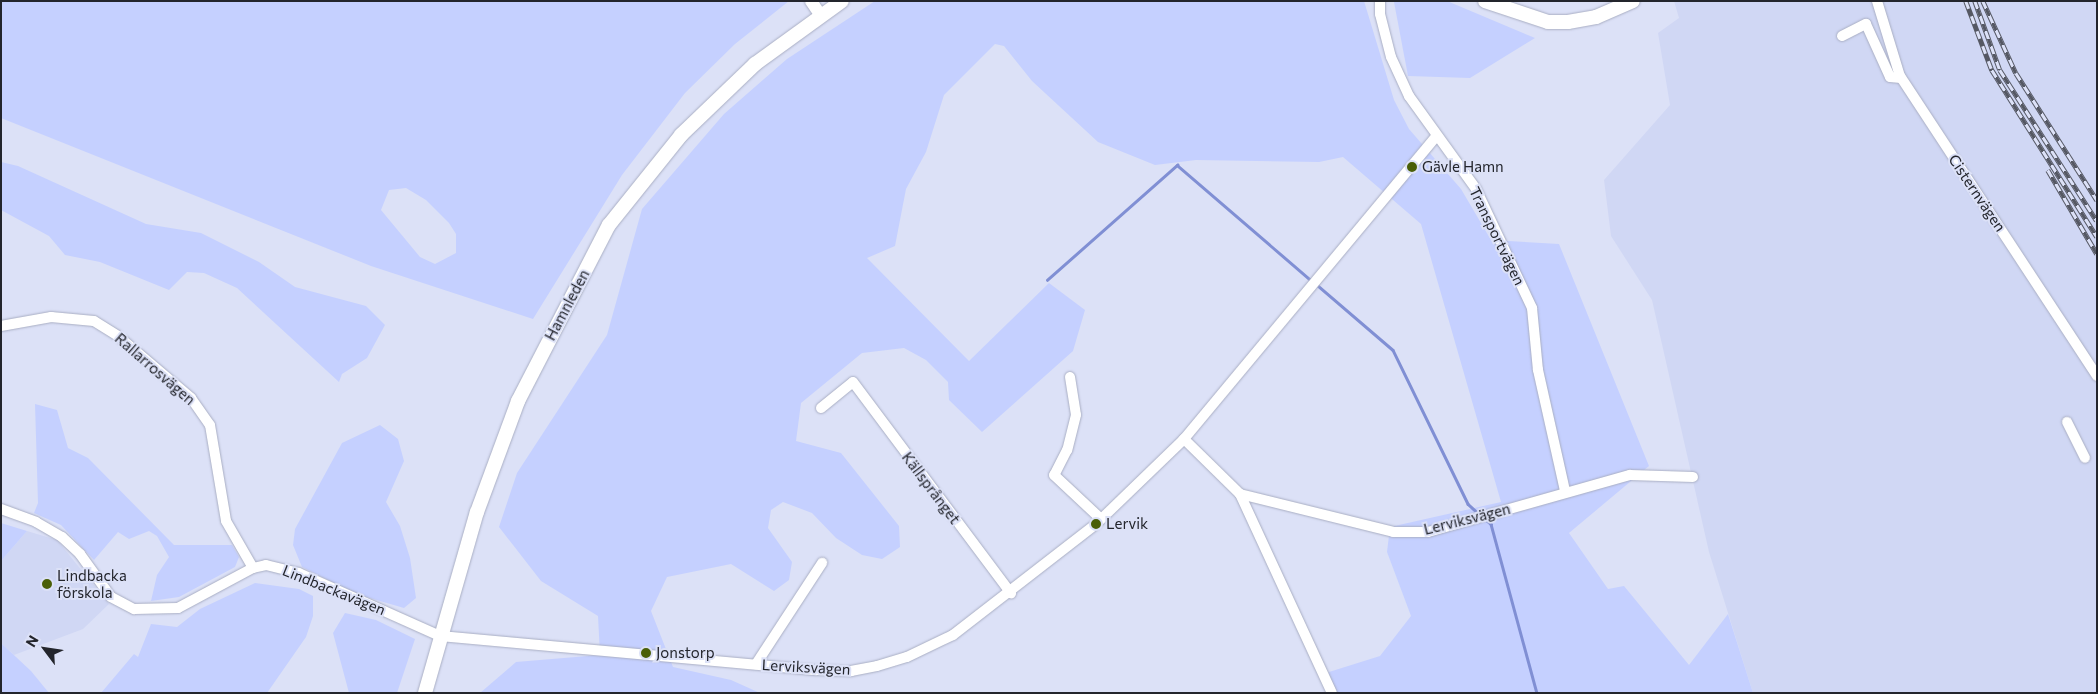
<!DOCTYPE html>
<meta charset="utf-8">
<style>
body{margin:0}
#map{position:relative;width:2098px;height:694px;overflow:hidden;background:#dce1f7;font-family:Commissioner,sans-serif}
div>[style]{position:absolute}
[style*='--x']{left:calc(var(--x)*1px);top:calc(var(--y)*1px);width:calc(var(--w)*1px);rotate:calc(var(--a)*1deg)}
.built>*{inset:0;background:#d0d7f4}
.green>*{inset:0;background:#c5d0ff}
.stream>*{height:2.5px;margin:-1.25px;padding:0 1.25px;transform-origin:1.25px;border-radius:1.25px;background:#808fd4}
.roads{filter:drop-shadow(0 0 1px #a9aec3) drop-shadow(0 0 1px #a9aec3)}
.minor>*{height:10px;margin:-5px;padding:0 5px;transform-origin:5px;border-radius:5px;background:#fff}
.tertiary>*{height:12px;margin:-6px;padding:0 6px;transform-origin:6px;border-radius:6px;background:#fff}
.secondary>*{height:14px;margin:-7px;padding:0 7px;transform-origin:7px;border-radius:7px;background:#fff}
.rail>*{height:4.5px;margin-top:-2.25px;transform-origin:0;background:repeating-linear-gradient(90deg,#dce1f7 0 8px,#555863 0 16px);box-sizing:border-box;border-block:1px solid #555863}
.dots>*{width:14px;height:14px;translate:-50% -50%;box-sizing:border-box;border:2px solid #dce1f7;border-radius:50%}
span{translate:-50% -50%;white-space:nowrap;text-align:center;line-height:1.15;-webkit-text-stroke:4px #dce1f7;paint-order:stroke}
.poi-label{font-size:15px;color:#23252c}
.left{translate:0 -50%;text-align:left}
.street-label{font-size:15px;color:#23252c}
.frame{position:absolute;inset:0;border:2px solid #23252c;pointer-events:none}
.north{position:absolute;left:20px;top:624px;width:50px;height:50px;-webkit-text-stroke:4px #dce1f7;paint-order:stroke;rotate:301deg;font-size:14px;font-weight:700;line-height:20px;text-align:center;color:#23252c}
.north::after{content:'';display:block;margin:auto;width:18px;height:22px;background:#23252c;clip-path:polygon(50% 0,100% 100%,50% 72%,0 100%)}
</style>
<div id="map">
<div class="built">
<div style="clip-path:polygon(1674px 1px,2097px 1px,2097px 693px,1753px 693px,1709px 552px,1652px 300px,1611px 236px,1604px 180px,1670px 105px,1658px 33px,1679px 18px)"></div>
<div style="clip-path:polygon(27px 531px,57px 540px,109px 604px,83px 629px,14px 655px,1px 643px,1px 561px)"></div>
</div>
<div class="green">
<div style="clip-path:polygon(evenodd,1px 1px,789px 1px,735px 44px,685px 93px,622px 175px,533px 319px,371px 266px,1px 118px,1px 1px,406px 188px,426px 200px,449px 223px,456px 234px,456px 253px,435px 264px,420px 257px,381px 210px,389px 190px,406px 188px)"></div>
<div style="clip-path:polygon(875px 1px,1364px 1px,1394px 100px,1409px 129px,1461px 189px,1491px 240px,1559px 244px,1649px 466px,1569px 533px,1608px 589px,1624px 586px,1689px 665px,1728px 614px,1753px 693px,1329px 693px,1329px 672px,1380px 656px,1411px 616px,1387px 552px,1390px 527px,1501px 502px,1421px 224px,1343px 157px,1319px 162px,1196px 160px,1155px 165px,1098px 142px,1032px 81px,1004px 46px,995px 44px,944px 95px,926px 152px,906px 189px,895px 246px,867px 258px,969px 361px,1049px 283px,1085px 310px,1073px 351px,982px 432px,949px 400px,948px 382px,926px 360px,904px 348px,862px 353px,801px 403px,796px 441px,841px 453px,899px 526px,900px 547px,882px 559px,862px 555px,836px 538px,812px 513px,783px 502px,771px 510px,768px 528px,792px 562px,789px 580px,774px 591px,731px 564px,667px 577px,651px 611px,673px 667px,731px 680px,760px 693px,480px 693px,516px 662px,600px 655px,598px 616px,541px 581px,499px 527px,517px 473px,607px 335px,642px 209px,724px 114px,787px 59px)"></div>
<div style="clip-path:polygon(1447px 1px,1535px 38px,1470px 78px,1408px 76px,1394px 2px)"></div>
<div style="clip-path:polygon(1px 162px,18px 166px,146px 224px,201px 233px,259px 262px,295px 287px,366px 306px,385px 325px,367px 358px,342px 374px,339px 382px,237px 288px,204px 273px,187px 272px,169px 290px,100px 262px,65px 255px,49px 236px,1px 210px)"></div>
<div style="clip-path:polygon(35px 404px,57px 410px,68px 448px,88px 458px,174px 545px,232px 545px,239px 557px,235px 567px,179px 597px,151px 601px,157px 575px,169px 557px,157px 536px,149px 531px,129px 539px,118px 532px,94px 560px,61px 525px,34px 513px,38px 503px)"></div>
<div style="clip-path:polygon(380px 425px,398px 439px,404px 461px,386px 502px,400px 526px,410px 558px,416px 598px,404px 608px,356px 594px,302px 567px,293px 545px,295px 529px,342px 443px)"></div>
<div style="clip-path:polygon(1px 523px,27px 531px,1px 561px)"></div>
<div style="clip-path:polygon(255px 583px,299px 589px,313px 596px,313px 616px,306px 637px,267px 693px,101px 693px,134px 654px,138px 657px,151px 624px,177px 627px,200px 609px)"></div>
<div style="clip-path:polygon(345px 613px,376px 620px,415px 639px,397px 693px,349px 693px,333px 633px)"></div>
<div style="clip-path:polygon(1px 643px,31px 671px,49px 693px,1px 693px)"></div>
</div>
<div class="stream">
<div style="--x:1047;--y:280;--w:174;--a:-41.5"></div>
<div style="--x:1177;--y:165;--w:178;--a:40.7"></div>
<div style="--x:1316;--y:284;--w:101;--a:40.6"></div>
<div style="--x:1393;--y:350;--w:171;--a:64"></div>
<div style="--x:1468;--y:504;--w:15;--a:42"></div>
<div style="--x:1485;--y:519;--w:8;--a:40"></div>
<div style="--x:1491;--y:524;--w:175;--a:74.8"></div>
</div>
<div class="roads">
<div class="minor">
<div style="--x:1380;--y:1;--w:13;--a:90"></div>
<div style="--x:1380;--y:14;--w:44;--a:75.7"></div>
<div style="--x:1391;--y:57;--w:43;--a:65.2"></div>
<div style="--x:1409;--y:96;--w:115;--a:54.2"></div>
<div style="--x:1476;--y:189;--w:132;--a:64.8"></div>
<div style="--x:1532;--y:308;--w:62;--a:84.5"></div>
<div style="--x:1538;--y:370;--w:124;--a:77.4"></div>
<div style="--x:1877;--y:1;--w:78;--a:73"></div>
<div style="--x:1900;--y:76;--w:359;--a:56.7"></div>
<div style="--x:1842;--y:36;--w:27;--a:-27"></div>
<div style="--x:1866;--y:24;--w:58;--a:65.6"></div>
<div style="--x:1890;--y:77;--w:11;--a:5"></div>
<div style="--x:1;--y:326;--w:51;--a:-10.2"></div>
<div style="--x:51;--y:317;--w:43;--a:5.3"></div>
<div style="--x:94;--y:321;--w:28;--a:32"></div>
<div style="--x:118;--y:336;--w:96;--a:40.3"></div>
<div style="--x:191;--y:398;--w:33;--a:55"></div>
<div style="--x:210;--y:425;--w:97;--a:80.5"></div>
<div style="--x:226;--y:521;--w:54;--a:60.1"></div>
<div style="--x:1070;--y:377;--w:38;--a:81"></div>
<div style="--x:1076;--y:415;--w:36;--a:104"></div>
<div style="--x:1067;--y:450;--w:28;--a:117"></div>
<div style="--x:1054;--y:475;--w:64;--a:43.1"></div>
<div style="--x:821;--y:408;--w:41;--a:-39.1"></div>
<div style="--x:853;--y:382;--w:264;--a:53.2"></div>
<div style="--x:2067;--y:422;--w:40;--a:63.4"></div>
<div style="--x:1184;--y:439;--w:78;--a:44.5"></div>
<div style="--x:1240;--y:494;--w:219;--a:65.2"></div>
<div style="--x:1240;--y:494;--w:158;--a:13.9"></div>
<div style="--x:1393;--y:532;--w:35;--a:0"></div>
<div style="--x:1428;--y:532;--w:210;--a:-15.8"></div>
<div style="--x:1630;--y:475;--w:63;--a:1.8"></div>
<div style="--x:1;--y:509;--w:37;--a:20"></div>
<div style="--x:36;--y:522;--w:30;--a:30"></div>
<div style="--x:62;--y:537;--w:25;--a:43"></div>
<div style="--x:80;--y:554;--w:53;--a:54.2"></div>
<div style="--x:111;--y:597;--w:26;--a:28"></div>
<div style="--x:134;--y:609;--w:44;--a:-1.3"></div>
<div style="--x:178;--y:608;--w:85;--a:-28.1"></div>
<div style="--x:253;--y:568;--w:13;--a:-13"></div>
<div style="--x:266;--y:565;--w:34;--a:14"></div>
<div style="--x:299;--y:573;--w:154;--a:24.1"></div>
<div style="--x:440;--y:636;--w:378;--a:5.2"></div>
<div style="--x:816;--y:670;--w:35;--a:2"></div>
<div style="--x:851;--y:671;--w:26;--a:-11"></div>
<div style="--x:877;--y:666;--w:31;--a:-17"></div>
<div style="--x:907;--y:657;--w:51;--a:-25.6"></div>
<div style="--x:953;--y:635;--w:181;--a:-37.8"></div>
<div style="--x:1096;--y:524;--w:122;--a:-44"></div>
<div style="--x:1184;--y:439;--w:393;--a:-50.2"></div>
<div style="--x:756;--y:664;--w:121;--a:-56.8"></div>
</div>
<div class="tertiary">
<div style="--x:811;--y:1;--w:18;--a:56"></div>
</div>
<div class="secondary">
<div style="--x:1485;--y:1;--w:66;--a:18.4"></div>
<div style="--x:1548;--y:22;--w:20;--a:0"></div>
<div style="--x:1568;--y:22;--w:28;--a:-10"></div>
<div style="--x:1596;--y:17;--w:40;--a:-23.4"></div>
<div style="--x:425;--y:693;--w:188;--a:-74"></div>
<div style="--x:477;--y:512;--w:118;--a:-69.7"></div>
<div style="--x:518;--y:401;--w:198;--a:-62.7"></div>
<div style="--x:609;--y:225;--w:115;--a:-51.3"></div>
<div style="--x:681;--y:135;--w:103;--a:-43.8"></div>
<div style="--x:755;--y:64;--w:107;--a:-35.9"></div>
</div>
</div>
<div class="rail">
<div style="--x:1966;--y:1;--w:74;--a:69.4"></div>
<div style="--x:1992;--y:70;--w:197;--a:57.8"></div>
<div style="--x:1975;--y:1;--w:73;--a:70.1"></div>
<div style="--x:2000;--y:70;--w:179;--a:57.3"></div>
<div style="--x:1983;--y:1;--w:79;--a:65.4"></div>
<div style="--x:2016;--y:73;--w:151;--a:57.5"></div>
<div style="--x:2048;--y:170;--w:97;--a:59.7"></div>
</div>
<div class="dots">
<div style="left:1412px;top:167px;background:#4a5f08"></div>
<div style="left:1096px;top:524px;background:#4a5f08"></div>
<div style="left:47px;top:584px;background:#4a5f08"></div>
<div style="left:646px;top:653px;background:#4a5f08"></div>
</div>
<div class="poi-label">
<span class="left" style="left:1422px;top:167px">Gävle Hamn</span>
<span class="left" style="left:1106px;top:524px">Lervik</span>
<span class="left" style="left:57px;top:584px">Lindbacka<br>förskola</span>
<span class="left" style="left:656px;top:653px">Jonstorp</span>
</div>
<div class="street-label">
<span style="left:1977px;top:193px;rotate:56deg">Cisternvägen</span>
<span style="left:1497px;top:236px;rotate:64deg">Transportvägen</span>
<span style="left:567px;top:305px;rotate:-62deg">Hamnleden</span>
<span style="left:155px;top:369px;rotate:41deg">Rallarrosvägen</span>
<span style="left:931px;top:488px;rotate:53deg">Källsprånget</span>
<span style="left:1467px;top:519px;rotate:-14deg">Lerviksvägen</span>
<span style="left:334px;top:590px;rotate:22deg">Lindbackavägen</span>
<span style="left:806px;top:667px;rotate:3deg">Lerviksvägen</span>
</div>
<div class="frame"></div>
<div class="north">N</div>
</div>
